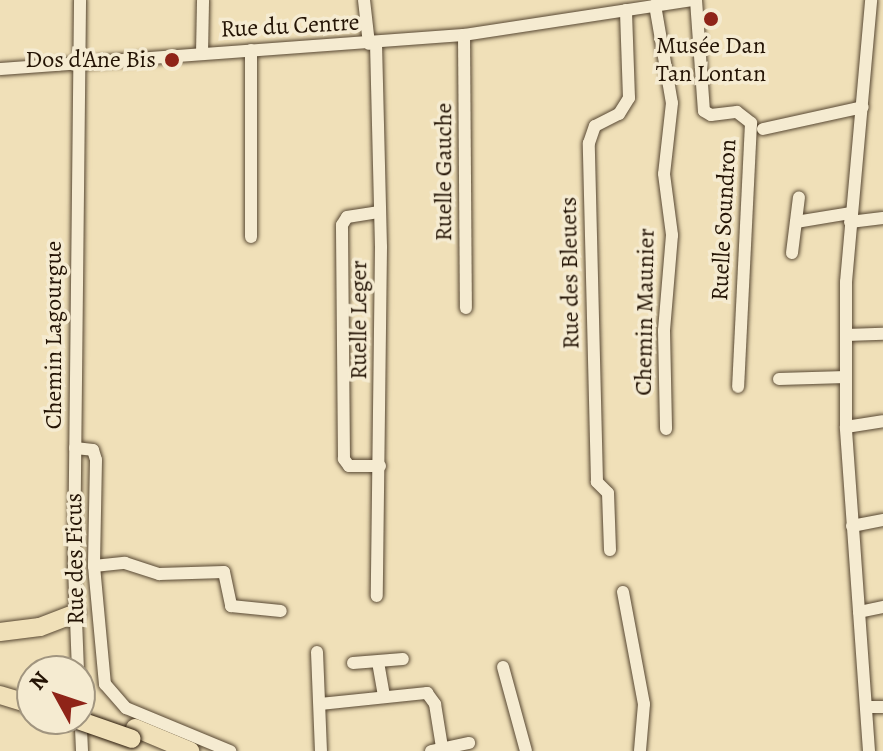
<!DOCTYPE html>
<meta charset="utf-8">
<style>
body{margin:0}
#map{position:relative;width:883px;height:751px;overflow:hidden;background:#f0e0b8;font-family:Alegreya,serif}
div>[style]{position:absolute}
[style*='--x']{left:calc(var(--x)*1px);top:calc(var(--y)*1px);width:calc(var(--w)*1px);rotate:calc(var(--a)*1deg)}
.roads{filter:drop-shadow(0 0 2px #574732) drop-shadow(0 0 2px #574732)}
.minor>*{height:12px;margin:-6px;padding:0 6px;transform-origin:6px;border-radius:6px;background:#f5ebd1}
.highway>*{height:18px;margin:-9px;padding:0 9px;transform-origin:9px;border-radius:9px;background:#f0e0b8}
.bridges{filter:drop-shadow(0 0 2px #241405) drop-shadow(0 0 2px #241405)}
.highway-bridge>*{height:18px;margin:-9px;padding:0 9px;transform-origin:9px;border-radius:9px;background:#f0e0b8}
.dots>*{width:22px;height:22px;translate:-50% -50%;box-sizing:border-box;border:4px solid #f5ebd1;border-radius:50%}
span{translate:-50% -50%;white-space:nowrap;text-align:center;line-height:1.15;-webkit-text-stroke:7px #f5ebd1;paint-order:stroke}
.street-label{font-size:24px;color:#241405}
.poi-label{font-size:24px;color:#241405}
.right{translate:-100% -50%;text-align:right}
.north{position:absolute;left:16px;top:655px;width:80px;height:80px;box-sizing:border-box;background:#f5ebd1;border:2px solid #a1957f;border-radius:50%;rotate:310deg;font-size:22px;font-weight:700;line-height:32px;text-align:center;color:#241405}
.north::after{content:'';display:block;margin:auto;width:28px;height:36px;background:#8f2418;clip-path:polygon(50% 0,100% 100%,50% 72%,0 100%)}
</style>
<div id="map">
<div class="roads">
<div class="minor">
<div style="--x:364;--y:0;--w:44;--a:83.5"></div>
<div style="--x:696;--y:0;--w:111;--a:85.9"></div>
<div style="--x:704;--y:111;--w:8;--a:30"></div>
<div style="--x:711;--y:115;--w:26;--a:-7"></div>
<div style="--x:737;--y:112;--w:18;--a:38"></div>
<div style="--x:751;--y:123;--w:264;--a:92.8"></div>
<div style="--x:655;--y:5;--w:99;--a:80.2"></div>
<div style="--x:672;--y:103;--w:71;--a:96.4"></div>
<div style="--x:664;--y:174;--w:62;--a:82.5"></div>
<div style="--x:672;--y:235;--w:96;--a:94.8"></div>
<div style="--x:664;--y:331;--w:98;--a:88.8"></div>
<div style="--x:464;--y:35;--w:273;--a:89.6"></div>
<div style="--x:376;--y:43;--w:204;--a:88.6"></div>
<div style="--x:381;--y:247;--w:349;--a:90.7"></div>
<div style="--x:202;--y:54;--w:54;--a:-88.9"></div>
<div style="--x:0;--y:69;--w:465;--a:-4.2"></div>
<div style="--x:464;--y:35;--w:233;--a:-8.7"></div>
<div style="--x:763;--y:129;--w:102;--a:-12.4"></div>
<div style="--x:796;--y:222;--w:56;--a:-9.3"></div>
<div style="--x:850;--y:222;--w:33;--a:-7"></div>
<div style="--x:251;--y:237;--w:187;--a:-90"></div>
<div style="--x:792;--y:253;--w:56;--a:-82.9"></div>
<div style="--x:846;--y:335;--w:37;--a:-2"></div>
<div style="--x:779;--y:379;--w:67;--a:-1.7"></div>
<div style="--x:846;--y:427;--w:37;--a:-9"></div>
<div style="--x:75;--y:448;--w:18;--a:6"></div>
<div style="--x:93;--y:450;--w:10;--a:73"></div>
<div style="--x:96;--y:460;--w:106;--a:91.1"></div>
<div style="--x:94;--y:566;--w:119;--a:84.7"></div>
<div style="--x:105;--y:684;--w:32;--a:49"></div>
<div style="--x:126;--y:708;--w:113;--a:22.5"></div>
<div style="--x:380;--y:466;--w:31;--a:180"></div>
<div style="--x:349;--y:466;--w:9;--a:-126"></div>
<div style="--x:344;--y:459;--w:234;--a:-90.5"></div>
<div style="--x:342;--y:225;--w:9;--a:-58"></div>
<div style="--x:347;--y:217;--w:33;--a:-9"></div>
<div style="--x:852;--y:526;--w:32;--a:-11"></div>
<div style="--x:610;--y:550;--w:57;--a:-92"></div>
<div style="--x:608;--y:493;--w:16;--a:-135"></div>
<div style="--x:597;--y:482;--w:339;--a:-91.4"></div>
<div style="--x:589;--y:143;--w:18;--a:-71"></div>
<div style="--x:595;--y:126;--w:27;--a:-27"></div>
<div style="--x:619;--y:114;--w:19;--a:-58"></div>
<div style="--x:629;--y:98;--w:88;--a:-92"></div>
<div style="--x:94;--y:566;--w:31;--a:-6"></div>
<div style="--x:125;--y:563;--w:36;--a:18"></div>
<div style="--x:159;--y:574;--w:65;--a:-1.8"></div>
<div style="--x:224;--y:572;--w:35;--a:78"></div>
<div style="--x:231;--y:606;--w:50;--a:5.7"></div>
<div style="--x:623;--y:592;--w:114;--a:79.4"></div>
<div style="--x:644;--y:704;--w:47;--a:94.9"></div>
<div style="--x:859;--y:612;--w:25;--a:-12"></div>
<div style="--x:317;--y:652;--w:99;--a:87.7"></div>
<div style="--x:378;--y:662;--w:35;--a:80"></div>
<div style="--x:353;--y:663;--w:50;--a:-4.6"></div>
<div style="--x:503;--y:667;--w:87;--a:74.7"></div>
<div style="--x:78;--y:671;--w:104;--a:-92.2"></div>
<div style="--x:74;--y:567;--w:567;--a:-89.39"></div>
<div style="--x:320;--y:704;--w:108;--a:-5.9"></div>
<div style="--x:427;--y:693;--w:14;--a:54"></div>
<div style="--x:435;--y:704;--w:44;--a:80.8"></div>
<div style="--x:80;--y:705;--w:46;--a:87.5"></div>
<div style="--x:866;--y:707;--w:17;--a:0"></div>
<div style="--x:431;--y:751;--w:39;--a:-12"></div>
<div style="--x:869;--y:751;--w:325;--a:-94.1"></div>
<div style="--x:846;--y:427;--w:145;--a:-90"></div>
<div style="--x:846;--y:282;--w:283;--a:-84.9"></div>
</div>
<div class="highway">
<div style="--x:0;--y:632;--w:40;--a:-7.1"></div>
<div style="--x:40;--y:627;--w:39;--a:-21"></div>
<div style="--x:0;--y:695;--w:34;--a:17"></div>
<div style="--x:135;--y:728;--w:60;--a:22.7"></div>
</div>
</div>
<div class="bridges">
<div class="highway-bridge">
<div style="--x:75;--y:719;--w:60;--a:19.3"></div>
</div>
</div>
<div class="dots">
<div style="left:711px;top:19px;background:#8f2418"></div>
<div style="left:172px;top:60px;background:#8f2418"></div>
</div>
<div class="street-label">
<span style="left:290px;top:26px;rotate:-3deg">Rue du Centre</span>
<span style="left:444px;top:172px;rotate:-90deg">Ruelle Gauche</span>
<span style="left:724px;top:220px;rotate:-87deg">Ruelle Soundron</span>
<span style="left:570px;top:273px;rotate:-91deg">Rue des Bleuets</span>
<span style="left:645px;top:312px;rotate:-89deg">Chemin Maunier</span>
<span style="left:359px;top:320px;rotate:-90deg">Ruelle Leger</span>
<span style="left:54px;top:335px;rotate:-90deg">Chemin Lagourgue</span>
<span style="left:75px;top:559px;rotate:-91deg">Rue des Ficus</span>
</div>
<div class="poi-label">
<span style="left:711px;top:60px">Musée Dan<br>Tan Lontan</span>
<span class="right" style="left:156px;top:60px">Dos d'Ane Bis</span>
</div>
<div class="north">N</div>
</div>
